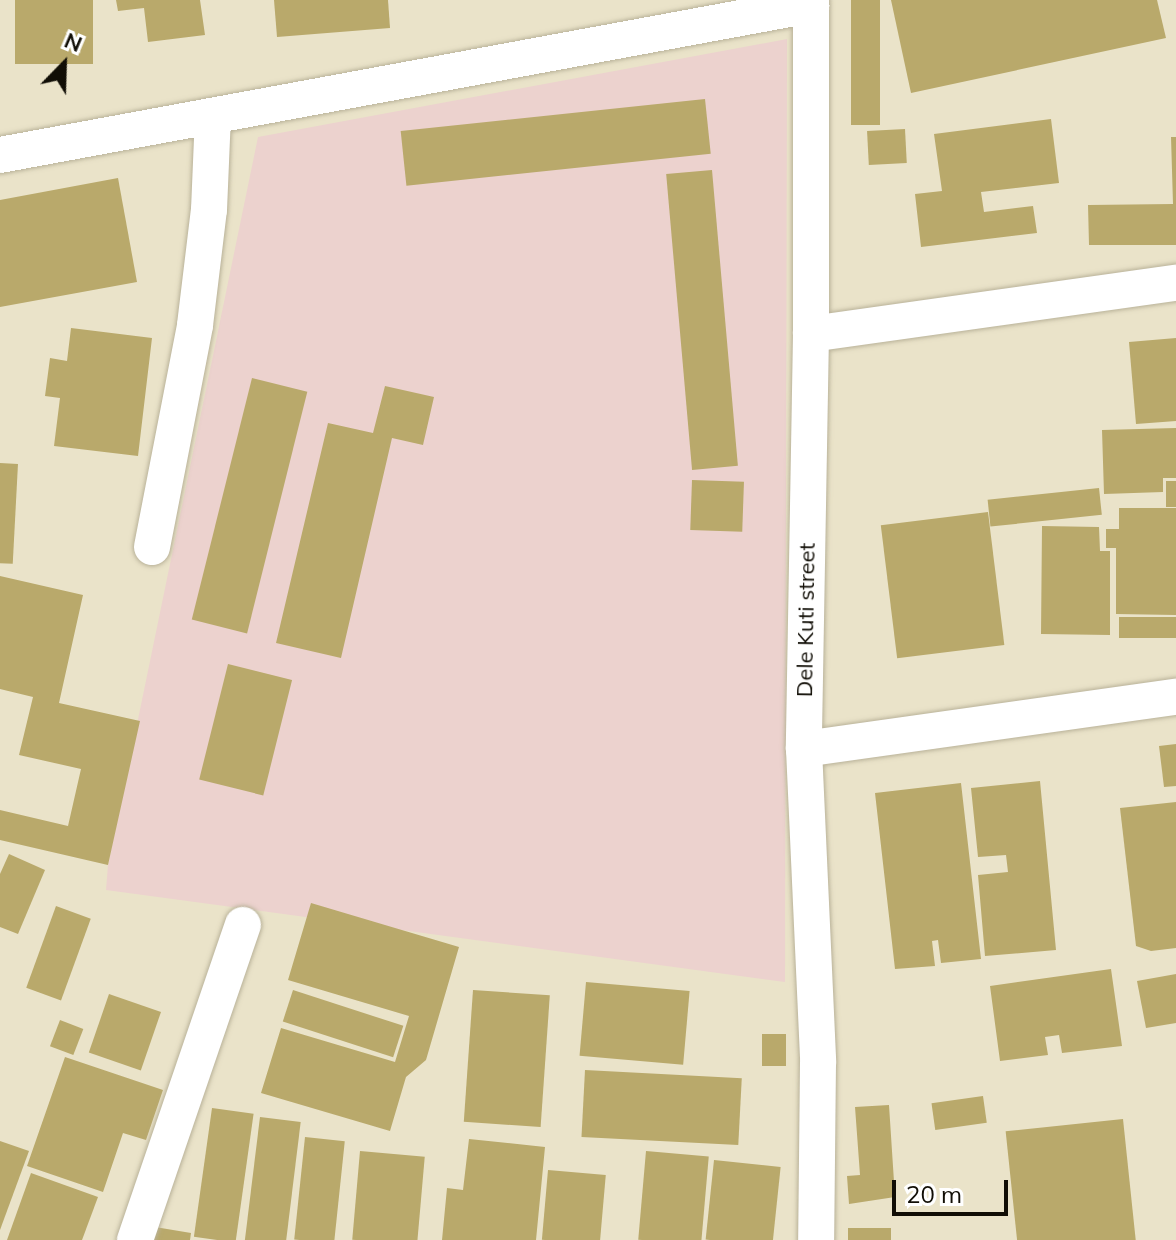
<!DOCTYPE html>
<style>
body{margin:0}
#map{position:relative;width:1176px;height:1240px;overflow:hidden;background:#eae3c9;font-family:Mulish,sans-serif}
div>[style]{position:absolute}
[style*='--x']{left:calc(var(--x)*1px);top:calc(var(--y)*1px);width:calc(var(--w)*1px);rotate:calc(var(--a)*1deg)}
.education>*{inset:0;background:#ecd2ce}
.building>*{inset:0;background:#b9a96b;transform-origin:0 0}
.roads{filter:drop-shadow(0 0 2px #b9b299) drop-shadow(0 0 2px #b9b299)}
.minor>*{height:36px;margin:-18px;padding:0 18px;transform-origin:18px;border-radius:18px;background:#fff}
span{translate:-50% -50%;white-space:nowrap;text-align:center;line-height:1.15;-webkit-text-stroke:7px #fff;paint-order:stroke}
.street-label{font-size:22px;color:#110e06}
.north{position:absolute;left:24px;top:24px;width:80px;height:80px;-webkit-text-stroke:6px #fff;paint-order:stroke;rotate:23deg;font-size:22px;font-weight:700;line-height:32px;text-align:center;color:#110e06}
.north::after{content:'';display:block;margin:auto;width:28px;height:36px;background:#110e06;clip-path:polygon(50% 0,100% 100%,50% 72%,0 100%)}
.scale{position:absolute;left:892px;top:1180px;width:116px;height:36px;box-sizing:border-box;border:4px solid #110e06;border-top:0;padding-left:10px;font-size:24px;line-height:28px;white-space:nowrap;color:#110e06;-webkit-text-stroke:6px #fff;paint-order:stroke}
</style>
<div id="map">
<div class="education">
<div style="clip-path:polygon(787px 39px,785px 982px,106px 890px,108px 865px,258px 137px)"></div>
</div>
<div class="building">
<div style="left:15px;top:0;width:78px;height:64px"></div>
<div style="clip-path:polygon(116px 0,200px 0,205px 35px,148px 42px,144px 8px,118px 11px)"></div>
<div style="clip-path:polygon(274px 0,388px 0,390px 28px,277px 37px)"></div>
<div style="left:851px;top:0;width:29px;height:125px"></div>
<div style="clip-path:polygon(891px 0,1157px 0,1166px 38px,911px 93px)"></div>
<div style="left:705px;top:99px;width:55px;height:306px;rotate:84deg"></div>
<div style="clip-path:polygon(1051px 119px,1059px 183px,981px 192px,984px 212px,1033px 206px,1037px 233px,921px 247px,915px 194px,942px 191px,934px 134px)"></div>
<div style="left:905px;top:129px;width:34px;height:38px;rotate:87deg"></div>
<div style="clip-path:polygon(1171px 137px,1176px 137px,1176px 245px,1089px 245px,1088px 205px,1173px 204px)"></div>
<div style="left:712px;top:170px;width:297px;height:46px;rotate:85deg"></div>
<div style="clip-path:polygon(118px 178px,137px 282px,0 307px,0 200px)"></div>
<div style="clip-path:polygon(71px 328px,152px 338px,138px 456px,54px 446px,60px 398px,45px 396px,50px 358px,67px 361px)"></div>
<div style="clip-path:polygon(1176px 338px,1176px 421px,1136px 424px,1129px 342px)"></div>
<div style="left:252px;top:378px;width:57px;height:249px;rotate:14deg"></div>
<div style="clip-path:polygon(385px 386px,434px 397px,423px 445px,392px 438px,341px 658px,276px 643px,328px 423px,373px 433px)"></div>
<div style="clip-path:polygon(1176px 428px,1176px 478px,1163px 478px,1163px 492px,1104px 494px,1102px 430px)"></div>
<div style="left:0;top:463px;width:18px;height:100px;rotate:3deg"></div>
<div style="left:692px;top:480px;width:52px;height:50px;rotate:2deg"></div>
<div style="left:1166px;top:481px;width:10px;height:26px"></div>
<div style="left:1099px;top:488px;width:27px;height:112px;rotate:84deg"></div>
<div style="clip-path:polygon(1119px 508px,1176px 508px,1176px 615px,1116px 614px,1116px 548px,1106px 548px,1106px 529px,1119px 529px)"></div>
<div style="left:988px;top:512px;width:134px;height:108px;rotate:83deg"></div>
<div style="clip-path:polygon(1042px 526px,1099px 527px,1100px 551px,1110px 551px,1110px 635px,1041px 634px)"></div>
<div style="clip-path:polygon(0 576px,83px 595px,59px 703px,140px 721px,108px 865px,0 840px,0 810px,68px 826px,81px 769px,19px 755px,33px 697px,0 689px)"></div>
<div style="left:1119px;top:617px;width:57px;height:21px"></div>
<div style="left:228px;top:664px;width:66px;height:119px;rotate:14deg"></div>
<div style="clip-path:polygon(1176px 744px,1176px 786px,1164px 787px,1159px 746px)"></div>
<div style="clip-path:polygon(1040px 781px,1056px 950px,985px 956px,978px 875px,1008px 872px,1006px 855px,978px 857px,971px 788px)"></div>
<div style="clip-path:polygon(961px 783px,981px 959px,941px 963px,938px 940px,932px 941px,935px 966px,895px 969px,875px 793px)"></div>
<div style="clip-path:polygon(1176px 802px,1176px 948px,1151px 951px,1136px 946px,1120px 808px)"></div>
<div style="clip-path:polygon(9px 854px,45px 870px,18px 934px,0 927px,0 874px)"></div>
<div style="clip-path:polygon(311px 903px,459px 947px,426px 1060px,406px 1077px,390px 1131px,261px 1093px,281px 1028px,395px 1062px,409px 1016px,288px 980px)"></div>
<div style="left:56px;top:906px;width:37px;height:87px;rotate:20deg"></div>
<div style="clip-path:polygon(1111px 969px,1122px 1046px,1062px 1053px,1059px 1035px,1045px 1037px,1048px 1055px,1000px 1061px,990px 986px)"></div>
<div style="clip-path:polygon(1176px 974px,1176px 1023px,1146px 1028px,1137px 981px)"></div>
<div style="left:586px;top:982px;width:104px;height:74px;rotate:5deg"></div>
<div style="left:293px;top:990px;width:116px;height:33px;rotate:18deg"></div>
<div style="left:473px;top:990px;width:77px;height:132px;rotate:4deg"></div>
<div style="left:109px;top:994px;width:55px;height:62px;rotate:19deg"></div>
<div style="left:60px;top:1020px;width:25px;height:28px;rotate:21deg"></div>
<div style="left:762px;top:1034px;width:24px;height:32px"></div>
<div style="clip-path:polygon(65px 1057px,163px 1090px,146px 1140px,123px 1133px,103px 1192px,27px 1166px)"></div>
<div style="left:585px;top:1070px;width:157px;height:67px;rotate:3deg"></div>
<div style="left:983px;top:1096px;width:27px;height:52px;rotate:82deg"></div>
<div style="clip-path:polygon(889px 1105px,895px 1197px,849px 1204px,847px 1176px,860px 1175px,855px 1107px)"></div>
<div style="left:212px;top:1108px;width:42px;height:130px;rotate:8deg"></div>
<div style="left:260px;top:1117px;width:41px;height:124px;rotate:7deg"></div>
<div style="left:1123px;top:1119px;width:122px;height:118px;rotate:84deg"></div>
<div style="left:305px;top:1137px;width:40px;height:103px;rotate:6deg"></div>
<div style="clip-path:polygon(469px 1139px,545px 1147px,536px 1240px,442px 1240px,447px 1188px,463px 1190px)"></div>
<div style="clip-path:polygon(0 1141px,29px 1151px,0 1230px)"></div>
<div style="left:360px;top:1151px;width:65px;height:89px;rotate:5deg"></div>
<div style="left:646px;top:1151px;width:63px;height:89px;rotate:5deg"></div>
<div style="left:714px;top:1160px;width:67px;height:80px;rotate:6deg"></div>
<div style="left:548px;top:1170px;width:58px;height:70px;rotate:5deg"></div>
<div style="clip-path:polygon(31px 1173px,98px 1197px,82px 1240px,7px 1240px)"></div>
<div style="clip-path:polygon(155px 1227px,191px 1233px,190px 1240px,153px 1240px)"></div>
<div style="left:848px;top:1228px;width:43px;height:12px"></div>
</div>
<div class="roads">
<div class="minor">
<div style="--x:811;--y:0;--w:334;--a:90"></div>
<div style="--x:811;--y:334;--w:415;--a:91"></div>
<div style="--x:804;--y:749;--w:314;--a:87.4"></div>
<div style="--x:818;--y:1063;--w:177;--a:90.6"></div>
<div style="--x:0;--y:155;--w:825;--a:-10.48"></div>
<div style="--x:811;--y:334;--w:369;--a:-8"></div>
<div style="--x:152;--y:547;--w:226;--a:-79"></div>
<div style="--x:195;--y:325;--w:116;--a:-83.1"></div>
<div style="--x:209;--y:210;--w:94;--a:-87.6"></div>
<div style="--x:804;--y:749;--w:376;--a:-8"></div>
<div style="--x:135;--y:1240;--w:333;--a:-71.1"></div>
</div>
</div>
<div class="street-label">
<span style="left:806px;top:620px;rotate:-89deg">Dele Kuti street</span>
</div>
<div class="north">N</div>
<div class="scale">20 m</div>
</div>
